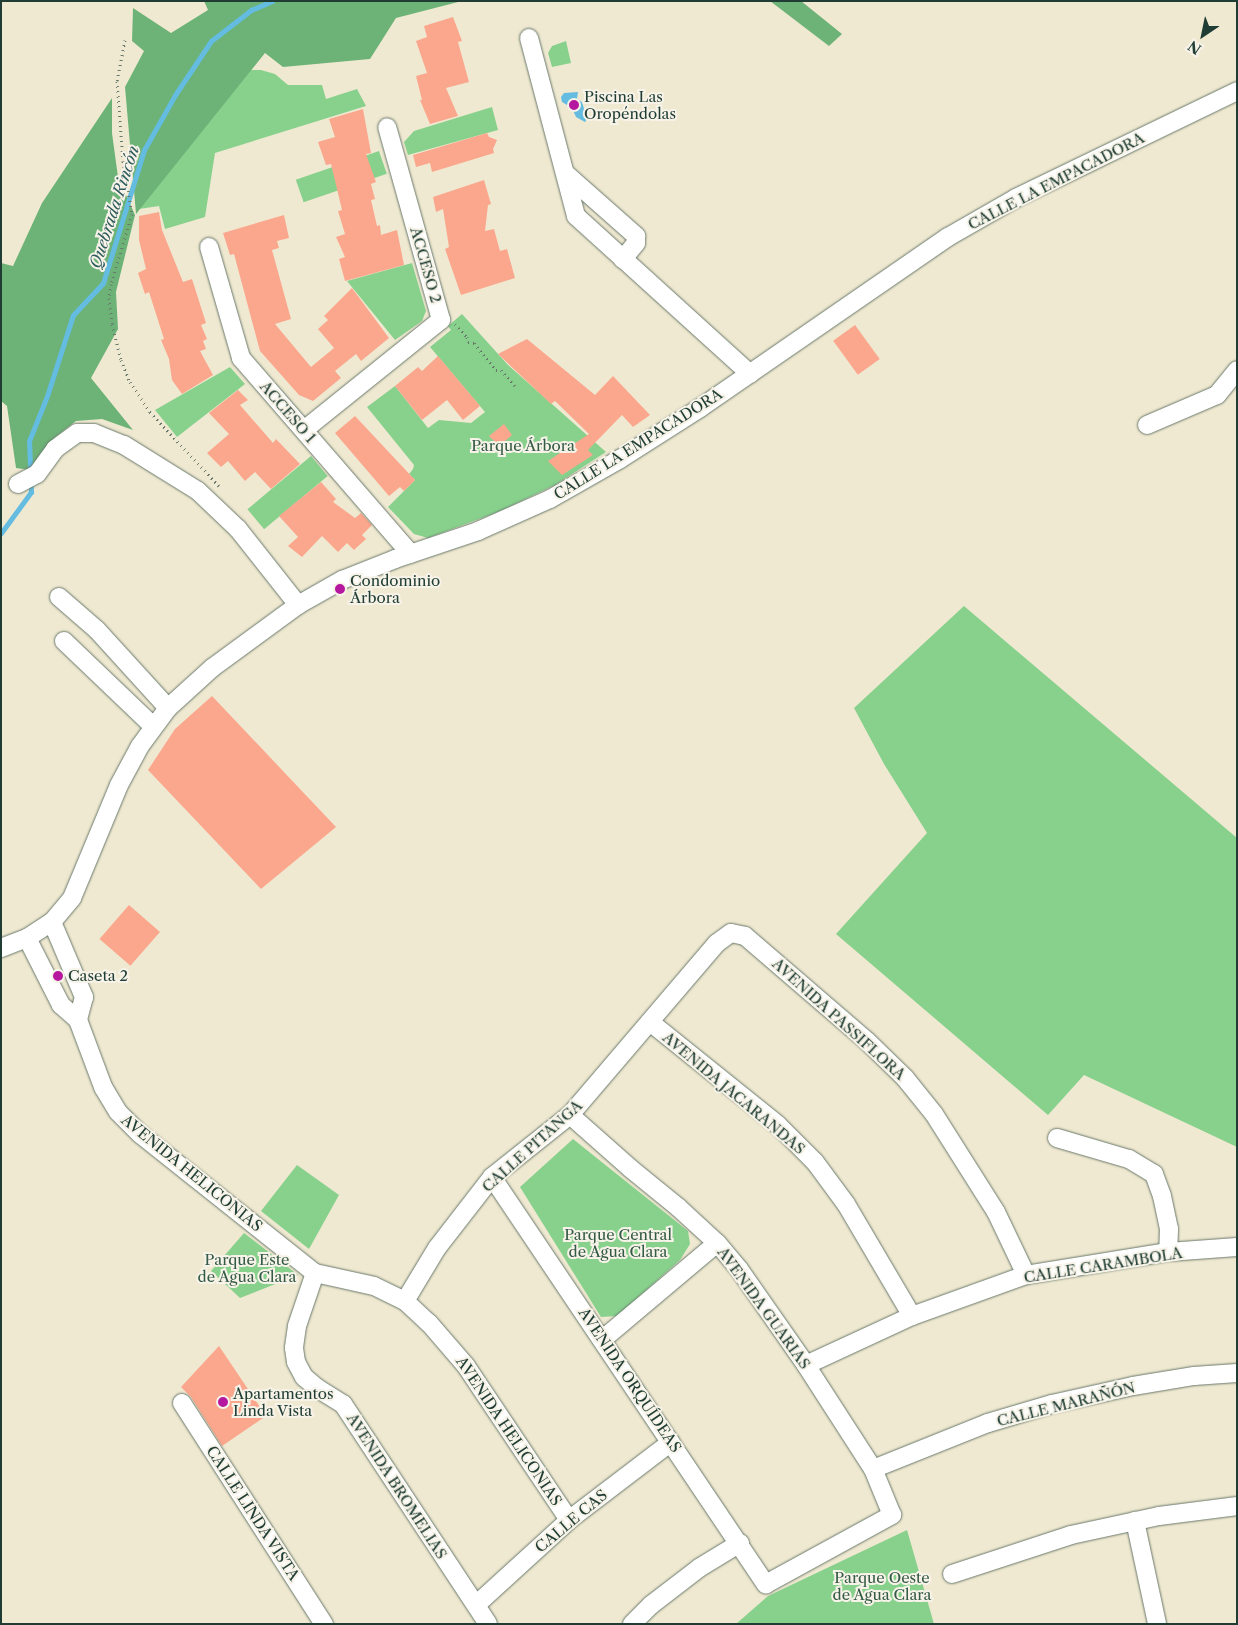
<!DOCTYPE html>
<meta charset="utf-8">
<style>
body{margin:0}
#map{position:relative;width:1238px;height:1625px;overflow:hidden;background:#f0e9d1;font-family:"Libre Caslon Text",serif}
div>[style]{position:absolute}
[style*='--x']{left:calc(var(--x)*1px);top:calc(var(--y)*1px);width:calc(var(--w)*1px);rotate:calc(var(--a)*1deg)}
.green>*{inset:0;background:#87d18d;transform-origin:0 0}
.forest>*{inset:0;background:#6db378}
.water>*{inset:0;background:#64bce1}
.stream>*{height:5px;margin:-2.5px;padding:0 2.5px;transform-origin:2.5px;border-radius:2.5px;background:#64bce1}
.building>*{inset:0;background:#fba78e;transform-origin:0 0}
.path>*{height:3px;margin-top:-1.5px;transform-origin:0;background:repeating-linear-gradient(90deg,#68796b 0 1px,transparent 0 5px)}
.roads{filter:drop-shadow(0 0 1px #68796b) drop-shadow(0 0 1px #68796b)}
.minor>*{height:18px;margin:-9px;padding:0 9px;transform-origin:9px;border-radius:9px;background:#fff}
.dots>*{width:14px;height:14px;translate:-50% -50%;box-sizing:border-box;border:2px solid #f7f3e8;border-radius:50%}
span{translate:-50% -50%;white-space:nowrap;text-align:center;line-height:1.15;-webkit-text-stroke:4px #f7f3e8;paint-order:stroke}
.poi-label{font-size:15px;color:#1f3d34}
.left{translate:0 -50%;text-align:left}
.street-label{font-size:15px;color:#1f3d34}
.park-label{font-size:15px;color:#345b46}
.water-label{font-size:16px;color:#305d5f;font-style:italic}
.frame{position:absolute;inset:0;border:2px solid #1f3d34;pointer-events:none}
.north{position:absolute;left:1178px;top:10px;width:50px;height:50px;-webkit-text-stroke:4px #f7f3e8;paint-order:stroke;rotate:214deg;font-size:14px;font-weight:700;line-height:20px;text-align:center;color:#1f3d34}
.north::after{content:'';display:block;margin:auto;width:18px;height:22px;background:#1f3d34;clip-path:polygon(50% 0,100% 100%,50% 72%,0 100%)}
</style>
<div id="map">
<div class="green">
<div style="clip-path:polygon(566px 41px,571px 63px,552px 67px,548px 53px,552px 46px)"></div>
<div style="clip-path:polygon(251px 70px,261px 70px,275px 74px,288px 85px,322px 85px,326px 99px,357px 89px,366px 106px,215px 153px,205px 217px,165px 229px,159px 206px,139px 209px)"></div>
<div style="clip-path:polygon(492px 107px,498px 130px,408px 155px,404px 142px,414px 131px)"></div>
<div style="left:379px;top:151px;width:24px;height:88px;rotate:71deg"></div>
<div style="clip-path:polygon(412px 263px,426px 311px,422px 321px,395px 340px,347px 281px)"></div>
<div style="clip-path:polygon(462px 314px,508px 365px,606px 452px,555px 485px,498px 512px,428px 538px,414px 534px,388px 507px,415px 480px,409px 474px,413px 469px,414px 465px,367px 407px,395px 386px,428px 428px,439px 420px,471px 423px,485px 412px,430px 347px,451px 330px,448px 326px)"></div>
<div style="clip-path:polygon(230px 367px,245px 384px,177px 437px,155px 410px)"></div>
<div style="left:311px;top:456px;width:26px;height:83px;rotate:50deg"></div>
<div style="clip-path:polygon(964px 606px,1237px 838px,1237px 1147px,1084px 1075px,1048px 1115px,836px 934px,927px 833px,884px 764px,854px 708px)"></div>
<div style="clip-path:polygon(573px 1139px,688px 1231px,690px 1244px,680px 1260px,617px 1316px,601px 1317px,520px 1187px)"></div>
<div style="clip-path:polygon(297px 1165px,339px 1195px,309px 1249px,261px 1211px)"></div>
<div style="clip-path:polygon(244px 1233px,257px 1243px,298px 1275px,240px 1298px,211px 1271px)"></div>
<div style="clip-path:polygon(907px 1530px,934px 1624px,736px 1624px,768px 1596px)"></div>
</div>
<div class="forest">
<div style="clip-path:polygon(204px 1px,462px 1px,396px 18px,370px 59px,283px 67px,265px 53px,136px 214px,125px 87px,144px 51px,132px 41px,133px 8px,171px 33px,208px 10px)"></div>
<div style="clip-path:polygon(770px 1px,801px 1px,842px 34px,829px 46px)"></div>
<div style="clip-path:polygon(112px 98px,112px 133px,118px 177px,135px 215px,116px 292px,118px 329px,91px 378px,133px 430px,102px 419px,76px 421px,54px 438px,37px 471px,16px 468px,7px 406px,1px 401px,1px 263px,13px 266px,42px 203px)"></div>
</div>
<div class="water">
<div style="clip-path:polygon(578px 92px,577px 99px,582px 102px,587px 119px,585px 122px,576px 117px,572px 108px,562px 102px,561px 97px,564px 93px)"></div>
</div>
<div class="stream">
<div style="--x:1;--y:533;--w:51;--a:-53.8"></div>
<div style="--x:31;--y:492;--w:51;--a:-92.2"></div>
<div style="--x:29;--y:441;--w:48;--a:-68.2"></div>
<div style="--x:47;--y:396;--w:85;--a:-72.2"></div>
<div style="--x:73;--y:315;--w:44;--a:-46.8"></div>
<div style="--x:103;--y:283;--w:139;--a:-72.9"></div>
<div style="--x:144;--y:150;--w:63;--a:-60.6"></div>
<div style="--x:175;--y:95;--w:65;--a:-56.3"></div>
<div style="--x:211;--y:41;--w:51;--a:-37.8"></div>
<div style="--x:251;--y:10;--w:23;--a:-23"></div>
</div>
<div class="building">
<div style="clip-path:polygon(453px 17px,462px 41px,458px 42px,469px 82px,446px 88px,458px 116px,430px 124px,420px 100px,422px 100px,416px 76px,427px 73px,416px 41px,427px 37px,424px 26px)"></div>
<div style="clip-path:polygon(363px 109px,371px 153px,366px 154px,376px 182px,371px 184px,375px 199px,371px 200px,377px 226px,380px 225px,381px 235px,397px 230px,404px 265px,345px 281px,339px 259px,345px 257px,336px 237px,345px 234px,338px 211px,342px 210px,331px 164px,326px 165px,318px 142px,335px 137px,329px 119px)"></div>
<div style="clip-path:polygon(487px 133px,489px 137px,497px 140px,493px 149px,494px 153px,432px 172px,430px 163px,416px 167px,413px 155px)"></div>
<div style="clip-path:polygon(484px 180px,491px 204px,488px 205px,485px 231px,494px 229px,500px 251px,507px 249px,515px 278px,461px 295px,445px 249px,449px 247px,443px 209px,436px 212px,433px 197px)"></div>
<div style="clip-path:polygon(159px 212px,162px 230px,183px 282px,192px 279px,206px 323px,201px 325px,207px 339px,203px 341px,206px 349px,200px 351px,213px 375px,182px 394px,172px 380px,169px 359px,161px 340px,164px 339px,149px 292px,145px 294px,138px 273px,146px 269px,139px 240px,139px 216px)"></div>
<div style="clip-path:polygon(284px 215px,289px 238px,277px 241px,279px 248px,272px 250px,291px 319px,275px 324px,311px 367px,334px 348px,318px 329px,328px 320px,324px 316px,352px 288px,389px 338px,361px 361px,356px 354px,335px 371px,341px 378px,313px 401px,299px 395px,260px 351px,234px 254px,230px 255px,223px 233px)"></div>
<div style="left:855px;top:325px;width:42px;height:27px;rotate:54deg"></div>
<div style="clip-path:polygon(527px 339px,595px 395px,613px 376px,650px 415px,633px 427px,622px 415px,588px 450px,593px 455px,562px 475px,548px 461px,589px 434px,555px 401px,551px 404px,498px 354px)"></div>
<div style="clip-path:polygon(438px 356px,480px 406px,463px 420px,447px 400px,422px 420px,395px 386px,418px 367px,422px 371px)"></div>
<div style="clip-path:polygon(238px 390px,248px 400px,240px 405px,273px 443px,276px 439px,300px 464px,271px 489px,255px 472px,245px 481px,228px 461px,221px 467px,207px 453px,229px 434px,209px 413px)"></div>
<div style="clip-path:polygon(355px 416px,415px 480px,404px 491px,400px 487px,389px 496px,335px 433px)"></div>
<div style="clip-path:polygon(504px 424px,512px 435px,499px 446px,489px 436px)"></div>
<div style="clip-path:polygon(321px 482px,336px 499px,333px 502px,355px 518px,361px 513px,372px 525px,362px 535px,366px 539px,354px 550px,347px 543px,338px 552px,322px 536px,302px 557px,288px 546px,298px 537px,279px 516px)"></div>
<div style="clip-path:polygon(212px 696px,336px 827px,261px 889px,148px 770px,175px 729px)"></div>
<div style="left:129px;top:905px;width:41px;height:45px;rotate:41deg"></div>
<div style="clip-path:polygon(219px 1346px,266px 1416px,222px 1446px,191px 1397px,181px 1387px)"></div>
</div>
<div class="path">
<div style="--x:125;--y:40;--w:42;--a:101"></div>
<div style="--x:117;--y:81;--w:80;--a:85.7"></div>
<div style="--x:123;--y:161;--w:54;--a:80.4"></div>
<div style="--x:132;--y:214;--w:73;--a:106.7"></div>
<div style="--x:111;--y:284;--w:14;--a:98"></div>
<div style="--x:109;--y:298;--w:26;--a:83"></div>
<div style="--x:112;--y:324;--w:37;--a:76"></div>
<div style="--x:121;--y:360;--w:24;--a:68"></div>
<div style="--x:130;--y:382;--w:36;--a:56"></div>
<div style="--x:150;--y:412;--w:101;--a:47"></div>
<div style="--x:455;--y:324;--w:18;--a:47"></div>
<div style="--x:467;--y:337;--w:5;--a:79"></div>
<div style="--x:468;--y:342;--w:6;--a:9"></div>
<div style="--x:474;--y:343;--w:35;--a:51"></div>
<div style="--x:496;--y:370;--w:5;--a:0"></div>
<div style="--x:501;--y:370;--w:21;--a:49"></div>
</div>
<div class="roads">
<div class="minor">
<div style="--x:529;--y:38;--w:184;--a:75.2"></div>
<div style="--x:576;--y:216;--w:235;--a:42.2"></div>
<div style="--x:566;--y:174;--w:94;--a:41.5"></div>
<div style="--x:636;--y:236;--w:7;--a:90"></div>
<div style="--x:636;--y:243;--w:21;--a:129"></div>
<div style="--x:209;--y:247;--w:116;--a:73.9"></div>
<div style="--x:241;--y:358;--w:259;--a:49.1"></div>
<div style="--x:1147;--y:425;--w:76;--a:-23.2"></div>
<div style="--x:1217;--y:395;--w:32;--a:-51"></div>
<div style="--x:304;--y:430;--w:176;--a:-38.8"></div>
<div style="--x:441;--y:320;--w:200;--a:-105.6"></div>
<div style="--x:18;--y:484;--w:21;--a:-28"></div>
<div style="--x:37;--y:474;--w:31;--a:-54"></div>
<div style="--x:55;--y:449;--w:27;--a:-36"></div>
<div style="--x:77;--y:433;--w:17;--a:0"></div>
<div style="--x:94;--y:433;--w:32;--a:22"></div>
<div style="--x:124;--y:445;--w:87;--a:31.9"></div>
<div style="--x:198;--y:491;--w:55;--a:43.5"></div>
<div style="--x:238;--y:529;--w:97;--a:51.7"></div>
<div style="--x:59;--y:597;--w:50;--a:41"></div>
<div style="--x:97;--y:630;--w:105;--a:47.7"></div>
<div style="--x:64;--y:641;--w:123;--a:43.7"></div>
<div style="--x:52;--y:922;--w:82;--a:66.9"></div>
<div style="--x:84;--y:997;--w:24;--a:105"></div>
<div style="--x:27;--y:938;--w:75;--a:63.1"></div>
<div style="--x:61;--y:1005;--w:23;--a:41"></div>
<div style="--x:78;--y:1020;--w:72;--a:69.5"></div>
<div style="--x:103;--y:1087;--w:29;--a:59"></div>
<div style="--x:118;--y:1112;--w:31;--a:45"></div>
<div style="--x:140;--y:1134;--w:223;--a:38.5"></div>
<div style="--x:315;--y:1273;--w:60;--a:12.4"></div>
<div style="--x:374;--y:1286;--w:34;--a:26"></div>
<div style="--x:405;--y:1301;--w:33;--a:43"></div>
<div style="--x:429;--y:1323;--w:57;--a:49.3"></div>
<div style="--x:466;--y:1366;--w:185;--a:56.2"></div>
<div style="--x:1;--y:948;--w:28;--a:-21"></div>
<div style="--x:27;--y:938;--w:30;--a:-33"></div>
<div style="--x:52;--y:922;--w:31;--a:-50"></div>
<div style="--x:72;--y:898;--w:122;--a:-67.4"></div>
<div style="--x:119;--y:785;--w:44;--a:-61.7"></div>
<div style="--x:140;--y:746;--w:47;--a:-53.6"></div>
<div style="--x:168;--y:708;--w:59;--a:-42.3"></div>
<div style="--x:212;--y:668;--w:107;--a:-36.2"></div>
<div style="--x:298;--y:605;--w:51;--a:-29.6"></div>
<div style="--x:342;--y:580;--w:57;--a:-21.6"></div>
<div style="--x:395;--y:559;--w:88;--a:-18.6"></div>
<div style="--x:478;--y:531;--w:79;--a:-24"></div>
<div style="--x:550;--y:499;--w:81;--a:-29.7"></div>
<div style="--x:620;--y:459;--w:95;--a:-32.5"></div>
<div style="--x:700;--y:408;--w:301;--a:-34.6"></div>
<div style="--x:948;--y:237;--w:78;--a:-29.8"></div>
<div style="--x:1016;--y:198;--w:246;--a:-25.8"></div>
<div style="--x:650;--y:1022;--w:164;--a:38.8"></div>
<div style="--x:778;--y:1125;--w:52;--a:45"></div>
<div style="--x:815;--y:1162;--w:52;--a:53.6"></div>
<div style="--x:846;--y:1204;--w:130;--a:59.5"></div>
<div style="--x:1057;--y:1138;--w:75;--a:16.3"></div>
<div style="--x:1129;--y:1159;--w:29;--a:31"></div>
<div style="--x:1154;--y:1174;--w:23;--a:70"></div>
<div style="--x:1162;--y:1196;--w:34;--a:78"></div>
<div style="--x:1169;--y:1229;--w:23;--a:92"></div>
<div style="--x:492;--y:1177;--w:491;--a:56.1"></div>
<div style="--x:766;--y:1584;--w:144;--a:-28.7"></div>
<div style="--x:892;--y:1515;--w:50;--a:-112.4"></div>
<div style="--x:873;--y:1469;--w:124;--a:-122.8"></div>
<div style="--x:806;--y:1365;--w:117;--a:-124.9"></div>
<div style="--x:739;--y:1269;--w:34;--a:-130"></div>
<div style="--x:717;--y:1243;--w:52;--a:-137.4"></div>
<div style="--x:679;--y:1208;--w:63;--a:-140.8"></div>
<div style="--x:630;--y:1168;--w:80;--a:-138.5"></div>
<div style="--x:315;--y:1273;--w:56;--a:108.8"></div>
<div style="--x:297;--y:1326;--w:22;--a:98"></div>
<div style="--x:294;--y:1348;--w:14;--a:82"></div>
<div style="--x:296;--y:1362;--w:17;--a:62"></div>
<div style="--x:304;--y:1377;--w:17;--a:40"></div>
<div style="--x:317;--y:1388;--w:31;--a:32"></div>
<div style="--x:343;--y:1404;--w:263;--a:56.6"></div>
<div style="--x:405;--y:1301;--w:62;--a:-58.9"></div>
<div style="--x:437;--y:1248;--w:90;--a:-52.2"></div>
<div style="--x:492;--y:1177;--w:100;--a:-38.5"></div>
<div style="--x:570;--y:1115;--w:226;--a:-49.5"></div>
<div style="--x:717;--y:943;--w:17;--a:-36"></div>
<div style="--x:731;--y:933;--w:14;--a:12"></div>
<div style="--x:745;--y:936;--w:161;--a:40.7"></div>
<div style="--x:867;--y:1041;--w:53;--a:44.2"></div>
<div style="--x:905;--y:1078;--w:46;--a:51.1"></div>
<div style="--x:934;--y:1114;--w:116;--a:57.7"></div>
<div style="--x:996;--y:1212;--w:70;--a:64.5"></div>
<div style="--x:603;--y:1339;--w:149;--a:-40.1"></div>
<div style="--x:806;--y:1365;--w:117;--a:-24.8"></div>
<div style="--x:912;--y:1316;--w:121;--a:-19.8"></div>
<div style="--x:1026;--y:1275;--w:144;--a:-9.2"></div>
<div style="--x:1168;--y:1252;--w:69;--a:-4.1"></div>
<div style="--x:182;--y:1403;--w:263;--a:57.3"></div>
<div style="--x:873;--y:1469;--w:124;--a:-21.8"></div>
<div style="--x:988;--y:1423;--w:67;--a:-16.5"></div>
<div style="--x:1052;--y:1404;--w:83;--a:-12.5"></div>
<div style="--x:1133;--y:1386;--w:62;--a:-9.3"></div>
<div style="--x:1194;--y:1376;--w:43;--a:-4"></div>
<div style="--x:1135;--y:1521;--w:105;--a:77.9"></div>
<div style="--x:952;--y:1574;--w:125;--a:-18.1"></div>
<div style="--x:1071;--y:1535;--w:90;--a:-12.2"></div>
<div style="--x:1159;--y:1516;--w:79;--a:-7.3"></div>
<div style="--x:476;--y:1605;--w:126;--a:-42.4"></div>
<div style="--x:569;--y:1520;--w:128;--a:-37.4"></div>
<div style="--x:632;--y:1624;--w:27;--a:-45"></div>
<div style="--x:651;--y:1605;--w:61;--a:-37.6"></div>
<div style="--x:699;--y:1568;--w:48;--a:-31.4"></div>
</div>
</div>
<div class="dots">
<div style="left:574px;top:105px;background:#b5179e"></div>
<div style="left:340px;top:589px;background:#b5179e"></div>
<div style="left:58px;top:976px;background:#b5179e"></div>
<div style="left:223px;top:1402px;background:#b5179e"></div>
</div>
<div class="poi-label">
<span class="left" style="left:584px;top:105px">Piscina Las<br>Oropéndolas</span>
<span class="left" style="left:350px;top:589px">Condominio<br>Árbora</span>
<span class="left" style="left:68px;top:976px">Caseta 2</span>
<span class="left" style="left:233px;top:1402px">Apartamentos<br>Linda Vista</span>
</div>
<div class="street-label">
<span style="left:1056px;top:181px;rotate:-27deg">CALLE LA EMPACADORA</span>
<span style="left:426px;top:265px;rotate:74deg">ACCESO 2</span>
<span style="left:288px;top:412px;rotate:49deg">ACCESO 1</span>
<span style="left:638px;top:444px;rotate:-32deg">CALLE LA EMPACADORA</span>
<span style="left:839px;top:1019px;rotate:42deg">AVENIDA PASSIFLORA</span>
<span style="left:734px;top:1093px;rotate:40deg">AVENIDA JACARANDAS</span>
<span style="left:532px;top:1146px;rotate:-42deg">CALLE PITANGA</span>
<span style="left:192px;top:1173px;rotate:39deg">AVENIDA HELICONIAS</span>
<span style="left:1103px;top:1265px;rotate:-9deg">CALLE CARAMBOLA</span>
<span style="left:764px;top:1308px;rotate:54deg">AVENIDA GUARIAS</span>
<span style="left:630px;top:1380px;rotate:56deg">AVENIDA ORQUÍDEAS</span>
<span style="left:1066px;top:1404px;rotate:-14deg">CALLE MARAÑÓN</span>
<span style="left:509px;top:1431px;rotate:56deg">AVENIDA HELICONIAS</span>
<span style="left:397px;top:1486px;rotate:57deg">AVENIDA BROMELIAS</span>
<span style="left:253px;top:1513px;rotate:57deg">CALLE LINDA VISTA</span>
<span style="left:571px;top:1521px;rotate:-40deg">CALLE CAS</span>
</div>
<div class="park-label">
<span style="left:523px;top:446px">Parque Árbora</span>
<span style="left:618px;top:1243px">Parque Central<br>de Agua Clara</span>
<span style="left:247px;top:1268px">Parque Este<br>de Agua Clara</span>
<span style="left:882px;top:1586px">Parque Oeste<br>de Agua Clara</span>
</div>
<div class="water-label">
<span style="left:114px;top:207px;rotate:-72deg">Quebrada Rincón</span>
</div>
<div class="frame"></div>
<div class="north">N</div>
</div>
